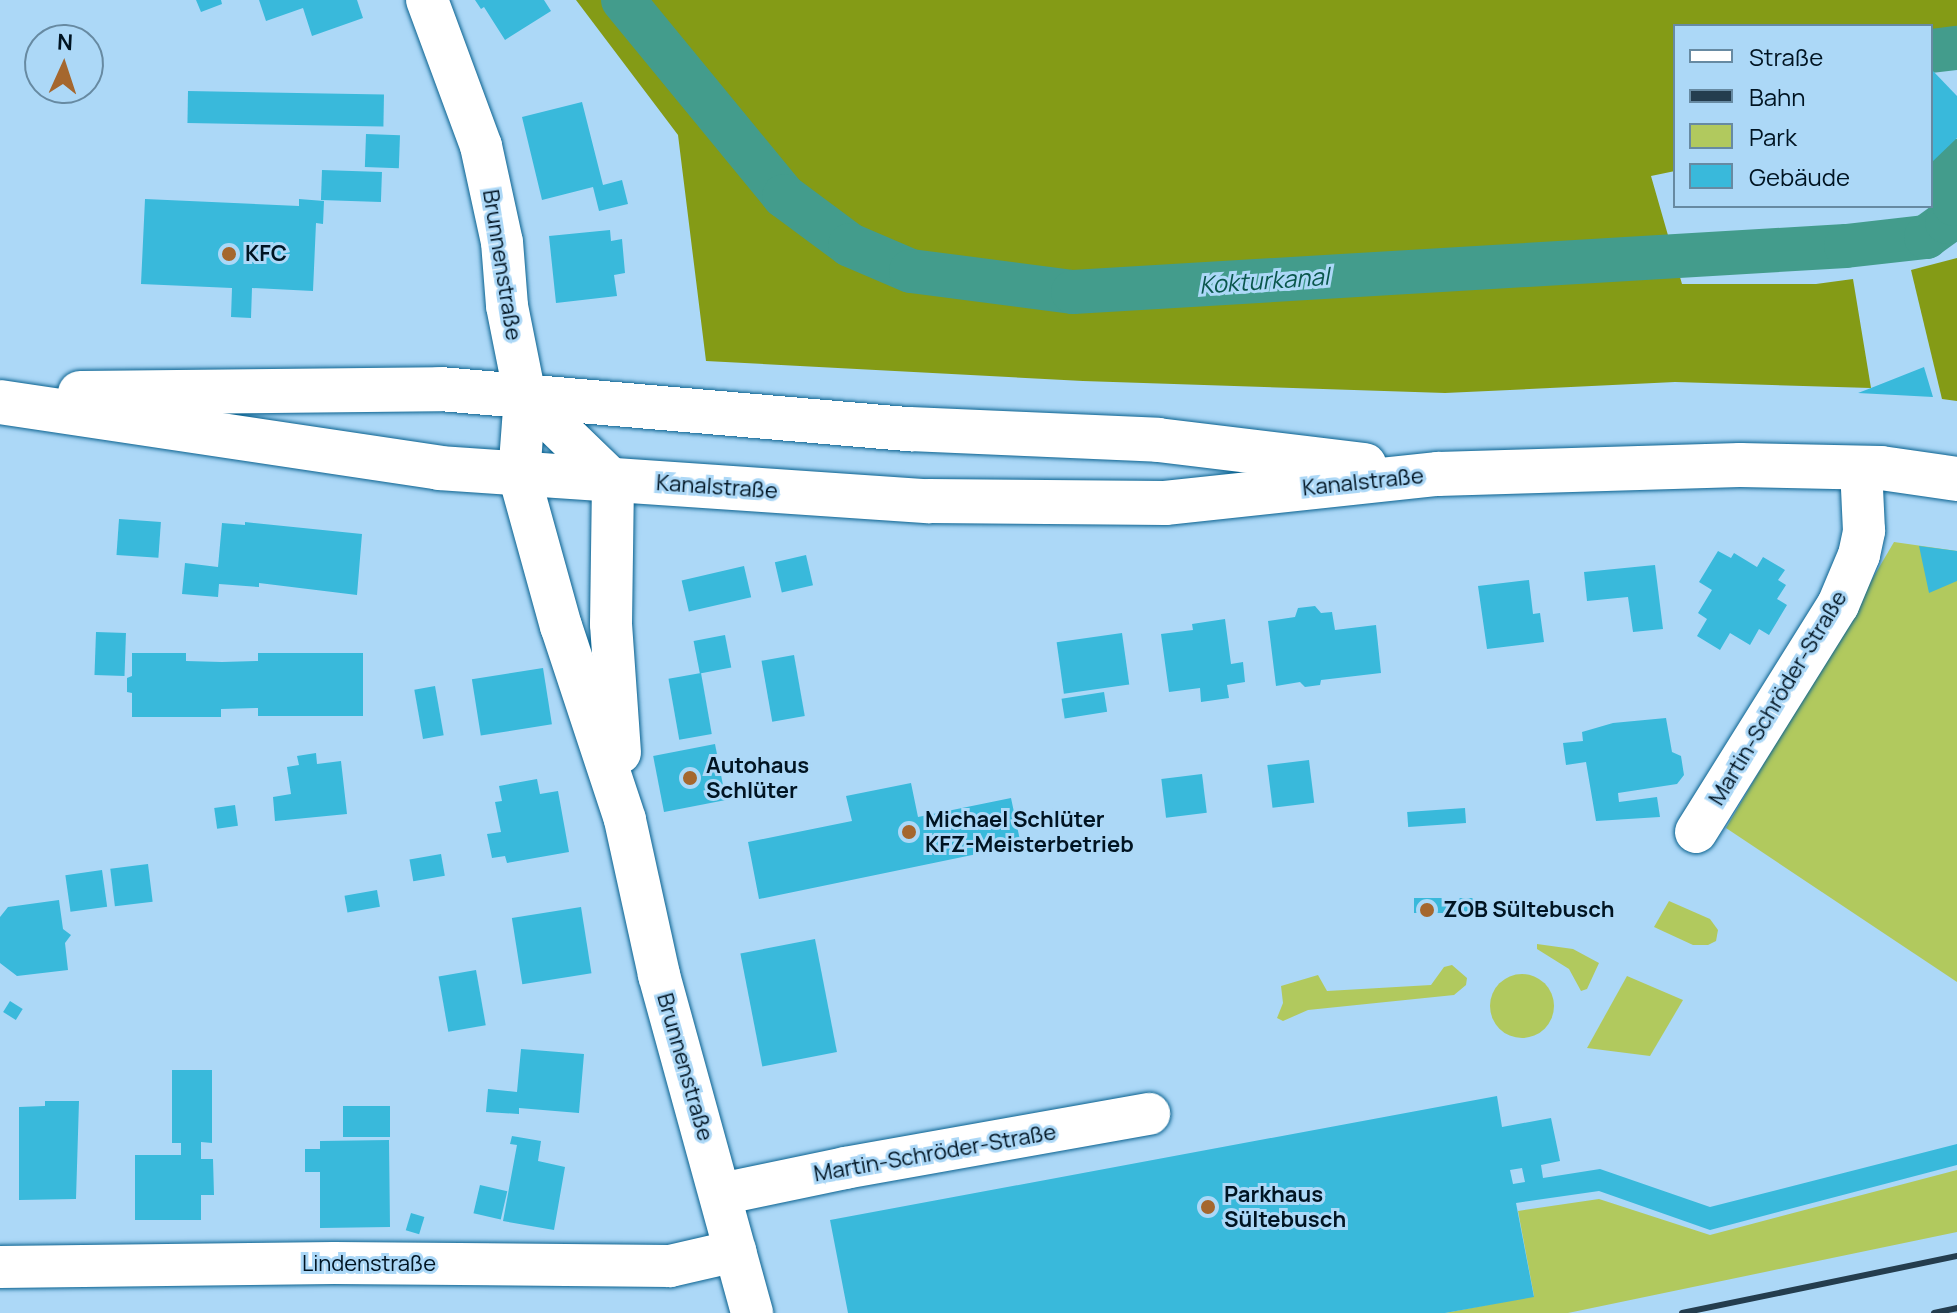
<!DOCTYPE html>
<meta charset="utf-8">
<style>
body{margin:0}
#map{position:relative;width:1957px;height:1313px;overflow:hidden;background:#acd8f7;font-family:Manrope,sans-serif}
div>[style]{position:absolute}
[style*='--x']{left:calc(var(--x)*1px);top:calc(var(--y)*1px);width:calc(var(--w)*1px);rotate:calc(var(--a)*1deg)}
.green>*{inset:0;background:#b1c95e}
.round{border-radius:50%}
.forest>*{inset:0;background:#849b16}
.canal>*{height:44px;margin:-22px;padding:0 22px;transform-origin:22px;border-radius:22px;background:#439c8c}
.building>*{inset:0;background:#39b9db;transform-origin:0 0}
.roads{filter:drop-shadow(0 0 2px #0a6290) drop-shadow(0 0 2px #0a6290)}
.minor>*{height:42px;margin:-21px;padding:0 21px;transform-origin:21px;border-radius:21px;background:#fff}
.secondary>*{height:44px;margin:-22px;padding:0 22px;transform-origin:22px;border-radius:22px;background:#fff}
.rail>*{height:6px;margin:-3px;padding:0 3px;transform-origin:3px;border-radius:3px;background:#243d4e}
.dots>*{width:22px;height:22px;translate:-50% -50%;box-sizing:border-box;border:4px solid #acd8f7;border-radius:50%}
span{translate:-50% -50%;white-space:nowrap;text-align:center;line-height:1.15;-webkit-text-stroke:6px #acd8f7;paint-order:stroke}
.poi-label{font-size:22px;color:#001422;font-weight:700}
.left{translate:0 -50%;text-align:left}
.street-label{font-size:22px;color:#001422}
.water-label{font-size:24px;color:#0a574c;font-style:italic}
.legend{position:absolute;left:1673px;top:24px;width:260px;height:184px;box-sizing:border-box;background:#acd8f7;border:2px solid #678aa2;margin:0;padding:10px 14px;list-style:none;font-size:24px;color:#001422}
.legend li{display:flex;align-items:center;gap:16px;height:40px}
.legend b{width:40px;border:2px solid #678aa2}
.north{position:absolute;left:24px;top:24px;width:80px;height:80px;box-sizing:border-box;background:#acd8f7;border:2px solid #678aa2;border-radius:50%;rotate:3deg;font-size:22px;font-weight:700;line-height:32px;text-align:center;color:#001422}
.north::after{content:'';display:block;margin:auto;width:28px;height:36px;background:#a5672e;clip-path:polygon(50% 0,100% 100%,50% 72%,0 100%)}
</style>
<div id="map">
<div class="green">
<div style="clip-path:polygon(1894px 542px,1957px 551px,1957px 982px,1726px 828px)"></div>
<div style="clip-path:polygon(1669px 901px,1710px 919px,1718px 930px,1716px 941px,1708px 945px,1693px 945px,1654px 927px)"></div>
<div style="clip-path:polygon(1537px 944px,1573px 949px,1599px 963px,1587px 989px,1581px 991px,1569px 969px,1537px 949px)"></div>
<div style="clip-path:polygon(1452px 965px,1467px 978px,1466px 985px,1454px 995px,1308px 1010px,1283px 1021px,1277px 1018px,1283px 1003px,1281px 986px,1318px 975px,1327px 991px,1431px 985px,1444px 967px)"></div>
<div class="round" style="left:1490px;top:974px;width:64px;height:64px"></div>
<div style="clip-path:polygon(1627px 976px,1683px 1000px,1650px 1056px,1587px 1048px)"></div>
<div style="clip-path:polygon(1957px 1170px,1957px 1232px,1568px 1313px,1445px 1313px,1534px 1296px,1518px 1211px,1599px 1199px,1710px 1235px)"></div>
</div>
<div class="forest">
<div style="clip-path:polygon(576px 0,1957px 0,1957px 67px,1931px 62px,1931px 26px,1675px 26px,1675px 171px,1651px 176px,1682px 284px,1816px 284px,1853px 279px,1871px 388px,1675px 382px,1445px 393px,1083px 381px,706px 361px,678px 135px)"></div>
<div style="clip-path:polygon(1957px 258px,1957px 401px,1942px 399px,1911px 270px)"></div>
</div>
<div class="canal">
<div style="--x:623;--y:0;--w:254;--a:50.6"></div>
<div style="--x:784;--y:196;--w:82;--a:36.6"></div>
<div style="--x:850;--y:245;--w:66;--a:23.1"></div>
<div style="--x:911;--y:271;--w:163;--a:7.4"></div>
<div style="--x:1073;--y:292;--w:774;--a:-3.41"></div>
<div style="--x:1846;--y:246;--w:81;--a:-6.4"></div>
<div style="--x:1926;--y:237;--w:26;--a:-36"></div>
<div style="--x:1947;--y:222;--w:19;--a:-69"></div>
<div style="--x:1954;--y:204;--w:48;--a:-102"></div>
<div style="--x:1931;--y:51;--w:26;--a:-7"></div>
</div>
<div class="building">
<div style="clip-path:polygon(196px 0,221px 0,222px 4px,201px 12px)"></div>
<div style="clip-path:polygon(259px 0,357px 0,363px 18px,312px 36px,303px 8px,266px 21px)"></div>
<div style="clip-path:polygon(475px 0,544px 0,551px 11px,505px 40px,484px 7px,481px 9px)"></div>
<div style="clip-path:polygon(1933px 71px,1957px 96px,1957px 138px,1931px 163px)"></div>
<div style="left:188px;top:91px;width:196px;height:32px;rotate:1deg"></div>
<div style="clip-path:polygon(582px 102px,603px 185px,622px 180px,628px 204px,599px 211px,593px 187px,542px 200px,522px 117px)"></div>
<div style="left:366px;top:134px;width:34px;height:33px;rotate:2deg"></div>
<div style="left:322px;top:170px;width:60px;height:30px;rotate:2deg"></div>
<div style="clip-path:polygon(145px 199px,299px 206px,299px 199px,324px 201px,323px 224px,316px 223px,313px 291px,252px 288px,251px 318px,231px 317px,232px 288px,141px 284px)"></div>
<div style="clip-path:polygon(610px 230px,611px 241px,622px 239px,625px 273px,614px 275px,617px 296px,556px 303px,549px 236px)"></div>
<div style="clip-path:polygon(1924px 367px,1933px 397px,1858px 393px,1871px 388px)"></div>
<div style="left:119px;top:519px;width:42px;height:36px;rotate:4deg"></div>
<div style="clip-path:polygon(245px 522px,362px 534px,357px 595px,259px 583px,259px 587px,219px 584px,218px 597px,182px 594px,185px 563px,218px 567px,222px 523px,245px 525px)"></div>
<div style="clip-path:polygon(1919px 546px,1957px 551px,1957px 581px,1929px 593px)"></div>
<div style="clip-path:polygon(1718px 551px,1731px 558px,1734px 553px,1757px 567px,1763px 557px,1785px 570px,1778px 580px,1786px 585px,1777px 599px,1787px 605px,1769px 635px,1759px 629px,1750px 645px,1730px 633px,1720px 650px,1697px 636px,1707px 619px,1698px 613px,1712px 590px,1699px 582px)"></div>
<div style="left:806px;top:555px;width:31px;height:32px;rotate:77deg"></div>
<div style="clip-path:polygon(1655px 565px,1663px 629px,1633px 632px,1628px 597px,1587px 601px,1584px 572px)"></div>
<div style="left:744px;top:566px;width:32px;height:64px;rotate:77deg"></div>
<div style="clip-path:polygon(1529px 580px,1533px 614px,1540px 613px,1544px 642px,1487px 649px,1478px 586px)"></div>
<div style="clip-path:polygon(1315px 606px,1321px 613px,1332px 612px,1335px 630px,1376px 625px,1381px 673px,1321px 680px,1320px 685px,1305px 687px,1300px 682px,1276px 686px,1268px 621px,1295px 617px,1298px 608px)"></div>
<div style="clip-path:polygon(1225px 619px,1231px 664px,1243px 662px,1245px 682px,1227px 685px,1229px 698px,1201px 702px,1200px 688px,1169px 692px,1161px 634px,1193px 630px,1192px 624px)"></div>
<div style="left:96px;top:632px;width:30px;height:43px;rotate:2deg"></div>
<div style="left:1122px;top:633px;width:52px;height:66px;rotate:82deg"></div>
<div style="left:725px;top:635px;width:33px;height:32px;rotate:79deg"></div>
<div style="clip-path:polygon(132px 653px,186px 653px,186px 661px,222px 662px,258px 661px,258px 653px,363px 653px,363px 716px,258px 716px,258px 708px,221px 709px,221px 717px,132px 717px,132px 693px,127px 692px,127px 678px,132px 676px)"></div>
<div style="left:794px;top:655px;width:62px;height:33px;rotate:80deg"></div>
<div style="left:543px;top:668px;width:57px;height:72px;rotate:81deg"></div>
<div style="left:701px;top:673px;width:62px;height:33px;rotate:80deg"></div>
<div style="left:435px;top:686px;width:50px;height:21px;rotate:80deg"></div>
<div style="left:1104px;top:692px;width:20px;height:43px;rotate:81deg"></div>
<div style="clip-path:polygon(1666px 718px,1672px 752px,1681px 756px,1684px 775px,1677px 784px,1618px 793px,1619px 802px,1657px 797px,1660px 817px,1596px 821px,1586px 762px,1566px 765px,1563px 743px,1583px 741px,1582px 732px,1613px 723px)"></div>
<div style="left:715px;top:744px;width:57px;height:63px;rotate:79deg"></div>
<div style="clip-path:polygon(316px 753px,317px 764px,341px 761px,347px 814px,275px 821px,273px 797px,291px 794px,287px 767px,299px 765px,297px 756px)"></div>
<div style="left:1309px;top:760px;width:43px;height:42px;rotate:83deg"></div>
<div style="left:1202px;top:774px;width:39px;height:41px;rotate:83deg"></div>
<div style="clip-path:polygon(537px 779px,540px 794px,558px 791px,569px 852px,507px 863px,505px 856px,492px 858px,487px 834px,501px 832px,495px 802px,502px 801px,499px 786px)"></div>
<div style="clip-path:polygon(911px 783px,918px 817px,1011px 798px,1021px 845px,759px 899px,748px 842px,852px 821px,846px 796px)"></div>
<div style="left:235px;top:805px;width:21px;height:21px;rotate:82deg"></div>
<div style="left:1465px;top:808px;width:15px;height:58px;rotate:86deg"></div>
<div style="left:441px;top:854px;width:22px;height:32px;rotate:80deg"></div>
<div style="left:148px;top:864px;width:38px;height:38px;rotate:83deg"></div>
<div style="left:102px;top:870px;width:37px;height:37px;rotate:82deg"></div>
<div style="left:377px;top:890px;width:17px;height:33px;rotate:80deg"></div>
<div style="left:1473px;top:898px;width:15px;height:59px;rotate:90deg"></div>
<div style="clip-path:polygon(59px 900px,63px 929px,71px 935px,65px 943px,68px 970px,17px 976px,0 963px,0 917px,8px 907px)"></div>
<div style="left:581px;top:907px;width:67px;height:70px;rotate:81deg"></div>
<div style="left:815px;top:939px;width:115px;height:76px;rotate:79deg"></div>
<div style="left:476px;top:970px;width:56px;height:38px;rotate:80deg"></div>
<div style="left:10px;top:1001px;width:15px;height:13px;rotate:32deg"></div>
<div style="clip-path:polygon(521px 1049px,584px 1054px,579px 1113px,519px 1108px,519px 1114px,486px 1112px,488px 1089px,517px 1092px)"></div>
<div style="clip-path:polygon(172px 1070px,212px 1070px,212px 1143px,201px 1142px,201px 1159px,213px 1159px,214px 1195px,201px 1195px,201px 1220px,135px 1220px,135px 1155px,181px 1155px,181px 1143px,172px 1143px)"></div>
<div style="clip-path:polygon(evenodd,1497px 1096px,1502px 1127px,1551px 1118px,1560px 1161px,1541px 1165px,1543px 1178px,1600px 1169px,1710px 1207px,1957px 1144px,1957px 1165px,1710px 1230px,1599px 1191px,1516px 1203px,1534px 1297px,1445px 1313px,848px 1313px,830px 1220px,1497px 1096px,1522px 1168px,1525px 1182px,1513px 1184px,1510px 1170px,1522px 1168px)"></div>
<div style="clip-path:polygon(45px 1101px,79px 1101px,76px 1199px,19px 1200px,19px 1107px,45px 1106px)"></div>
<div style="left:343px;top:1106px;width:47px;height:31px"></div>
<div style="clip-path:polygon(512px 1136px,541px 1141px,538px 1161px,565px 1167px,554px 1230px,503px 1221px,517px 1145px,510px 1144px)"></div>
<div style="clip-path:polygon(389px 1140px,390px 1227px,320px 1228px,320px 1172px,305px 1172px,305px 1149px,320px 1149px,320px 1141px)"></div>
<div style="left:480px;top:1185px;width:28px;height:29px;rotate:13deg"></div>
<div style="left:411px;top:1213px;width:14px;height:18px;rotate:17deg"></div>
</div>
<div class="roads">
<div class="minor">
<div style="--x:427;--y:0;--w:156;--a:69.7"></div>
<div style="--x:481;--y:146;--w:98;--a:77.7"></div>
<div style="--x:502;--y:242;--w:64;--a:85.5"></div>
<div style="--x:507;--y:306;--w:92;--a:78.7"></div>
<div style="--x:525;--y:396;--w:79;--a:94.3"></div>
<div style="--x:519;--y:475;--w:157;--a:74.5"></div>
<div style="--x:561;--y:626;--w:204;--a:71.7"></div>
<div style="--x:625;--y:820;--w:159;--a:77.6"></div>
<div style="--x:659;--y:975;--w:351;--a:74.6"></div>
<div style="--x:525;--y:396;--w:122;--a:44"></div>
<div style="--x:613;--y:481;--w:143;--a:90.8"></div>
<div style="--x:611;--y:624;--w:129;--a:86"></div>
<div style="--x:1696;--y:832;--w:268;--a:-58"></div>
<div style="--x:1838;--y:605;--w:54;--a:-67.2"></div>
<div style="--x:1859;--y:555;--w:25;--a:-78"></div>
<div style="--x:1864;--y:531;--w:64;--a:-92.7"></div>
<div style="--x:721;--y:1194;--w:127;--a:-11.8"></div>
<div style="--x:845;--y:1168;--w:309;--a:-10.1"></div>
<div style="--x:0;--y:1267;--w:334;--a:-0.7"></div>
<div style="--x:334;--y:1263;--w:336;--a:0.5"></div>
<div style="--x:670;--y:1266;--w:67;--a:-13"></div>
</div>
<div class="secondary">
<div style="--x:80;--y:393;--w:360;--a:-0.6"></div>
<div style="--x:440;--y:389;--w:472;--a:4.9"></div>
<div style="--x:910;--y:429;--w:248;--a:2.5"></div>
<div style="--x:1158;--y:440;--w:208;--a:6.9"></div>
<div style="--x:0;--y:402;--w:444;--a:8.5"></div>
<div style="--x:439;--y:468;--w:491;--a:3.9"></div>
<div style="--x:929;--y:501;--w:236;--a:0.5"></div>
<div style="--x:1165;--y:503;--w:275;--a:-6.1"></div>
<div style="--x:1438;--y:474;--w:302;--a:-1.7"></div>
<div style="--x:1740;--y:465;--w:141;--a:1.2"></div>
<div style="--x:1881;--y:468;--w:77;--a:8.2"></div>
</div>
</div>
<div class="rail">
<div style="--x:1682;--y:1313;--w:281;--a:-11.7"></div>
<div style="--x:1934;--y:1313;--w:24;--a:-12"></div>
</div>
<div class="dots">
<div style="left:229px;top:254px;background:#a5672e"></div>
<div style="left:690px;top:778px;background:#a5672e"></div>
<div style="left:909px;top:832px;background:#a5672e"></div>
<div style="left:1427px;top:910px;background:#a5672e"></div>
<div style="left:1208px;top:1207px;background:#a5672e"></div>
</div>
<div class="poi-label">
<span class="left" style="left:245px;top:254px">KFC</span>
<span class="left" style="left:706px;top:778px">Autohaus<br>Schlüter</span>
<span class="left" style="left:925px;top:832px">Michael Schlüter<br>KFZ-Meisterbetrieb</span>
<span class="left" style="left:1443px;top:910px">ZOB Sültebusch</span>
<span class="left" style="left:1224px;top:1207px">Parkhaus<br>Sültebusch</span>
</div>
<div class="street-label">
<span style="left:502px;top:265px;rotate:81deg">Brunnenstraße</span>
<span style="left:1363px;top:482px;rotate:-6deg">Kanalstraße</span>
<span style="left:717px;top:487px;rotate:4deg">Kanalstraße</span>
<span style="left:1778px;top:698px;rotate:-59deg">Martin-Schröder-Straße</span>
<span style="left:685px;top:1067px;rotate:74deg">Brunnenstraße</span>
<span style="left:935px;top:1153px;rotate:-10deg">Martin-Schröder-Straße</span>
<span style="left:369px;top:1264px">Lindenstraße</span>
</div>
<div class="water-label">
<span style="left:1264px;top:280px;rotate:-4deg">Kokturkanal</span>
</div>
<ul class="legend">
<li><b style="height:10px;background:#fff"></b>Straße</li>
<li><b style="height:10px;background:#243d4e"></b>Bahn</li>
<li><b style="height:22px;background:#b1c95e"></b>Park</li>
<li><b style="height:22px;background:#39b9db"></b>Gebäude</li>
</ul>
<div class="north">N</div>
</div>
